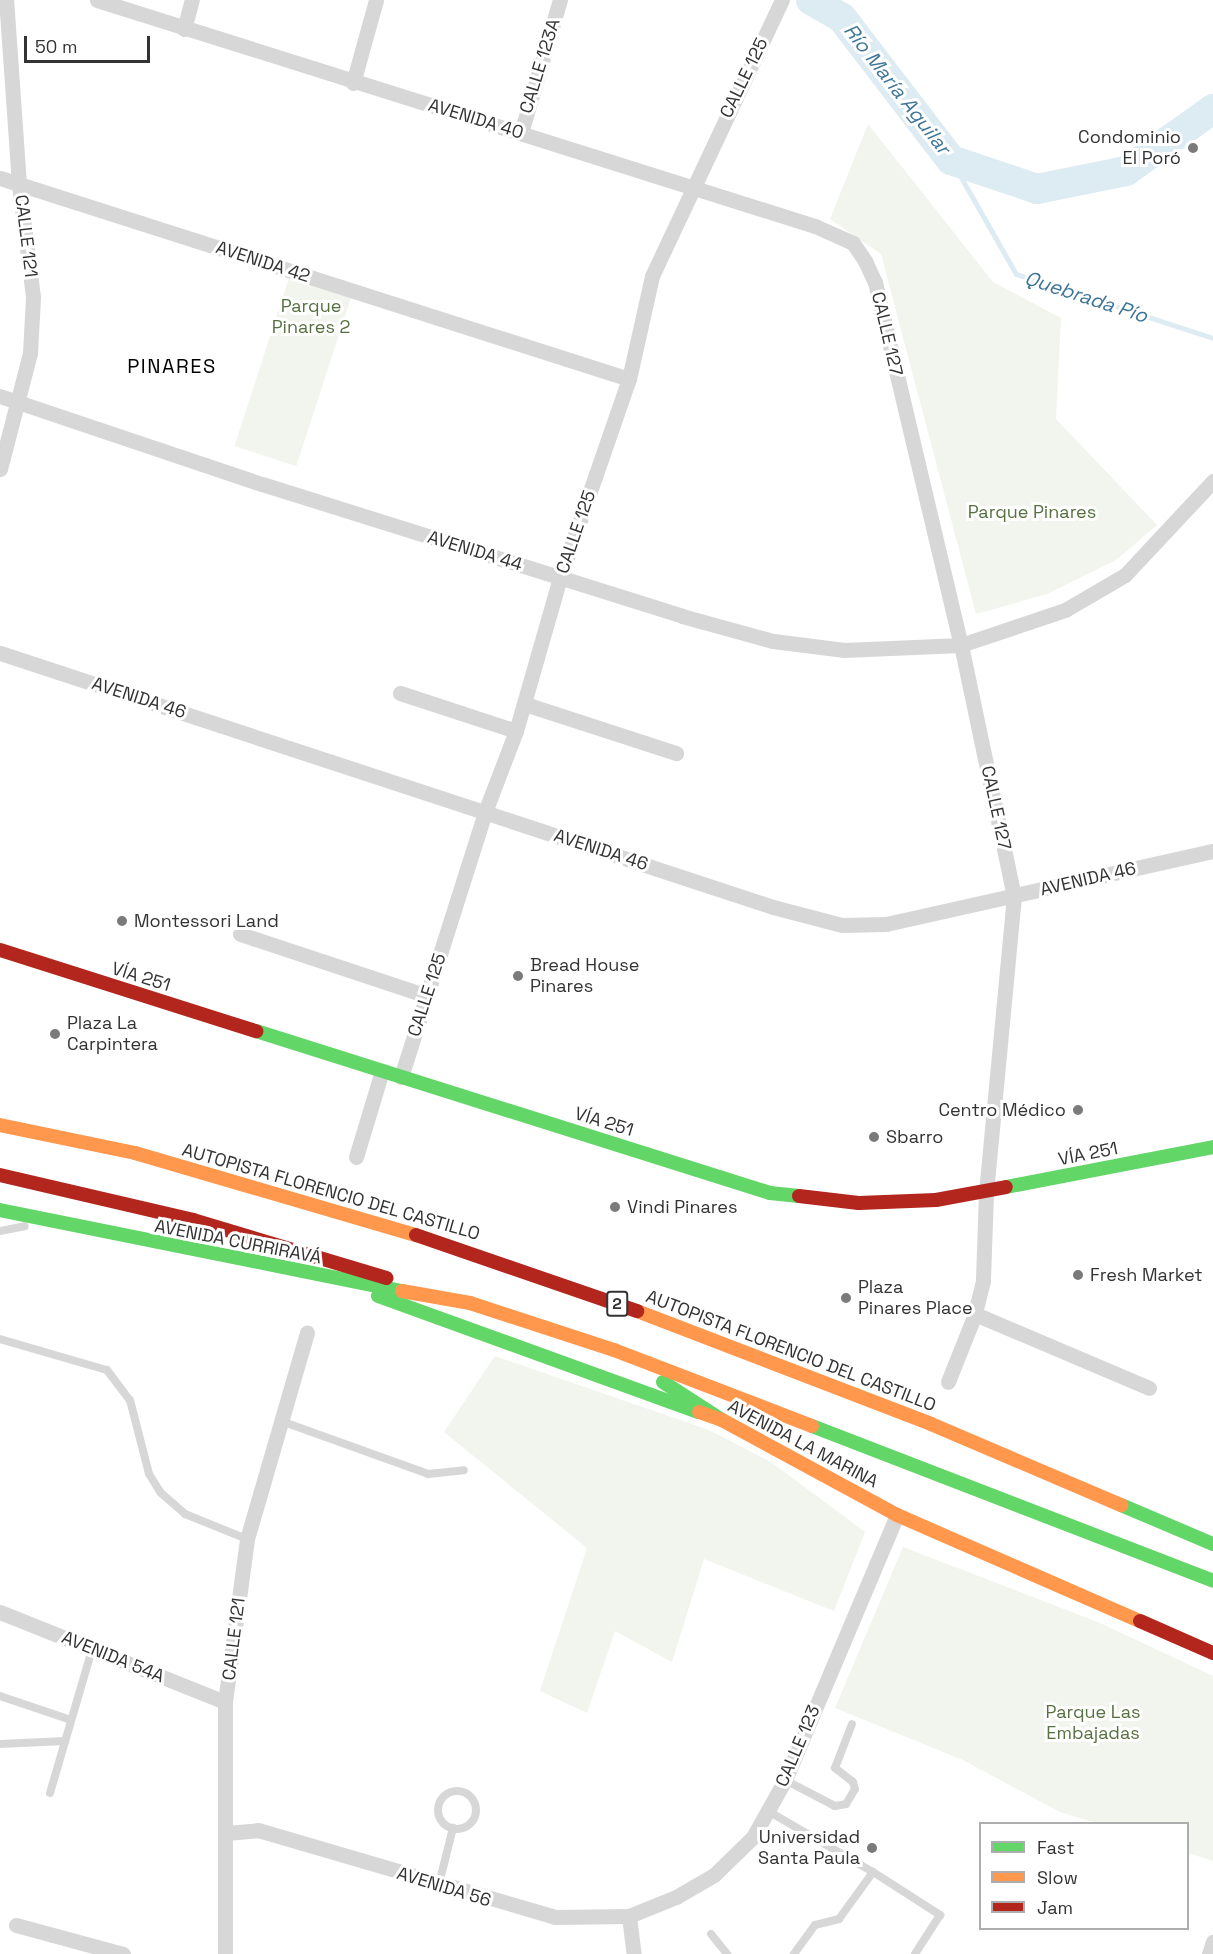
<!DOCTYPE html>
<meta charset="utf-8">
<style>
body{margin:0}
#map{position:relative;width:1213px;height:1954px;overflow:hidden;background:#fff;font-family:"Space Grotesk",sans-serif}
div>[style]{position:absolute}
[style*='--x']{left:calc(var(--x)*1px);top:calc(var(--y)*1px);width:calc(var(--w)*1px);rotate:calc(var(--a)*1deg)}
.green>*{inset:0;background:#f1f5ed;transform-origin:0 0}
.stream>*{height:5px;margin:-2.5px;padding:0 2.5px;transform-origin:2.5px;border-radius:2.5px;background:#ddebf3}
.river>*{height:30px;margin:-15px;padding:0 15px;transform-origin:15px;border-radius:15px;background:#ddebf3}
.lane>*{height:8px;margin:-4px;padding:0 4px;transform-origin:4px;border-radius:4px;background:#d7d7d7}
.lane>.ring{margin:-4px;padding:0;box-sizing:content-box;background:none;border:8px solid #d7d7d7;border-radius:50%}
.street>*{height:15px;margin:-7.5px;padding:0 7.5px;transform-origin:7.5px;border-radius:7.5px;background:#d7d7d7}
.fast>*{height:14px;margin:-7px;padding:0 7px;transform-origin:7px;border-radius:7px;background:#63d668}
.slow>*{height:14px;margin:-7px;padding:0 7px;transform-origin:7px;border-radius:7px;background:#ff974d}
.jam>*{height:14px;margin:-7px;padding:0 7px;transform-origin:7px;border-radius:7px;background:#b3261e}
.dots>*{width:16px;height:16px;translate:-50% -50%;box-sizing:border-box;border:3px solid #fff;border-radius:50%}
span{translate:-50% -50%;white-space:nowrap;text-align:center;line-height:1.15;-webkit-text-stroke:6px #fff;paint-order:stroke}
.shield-label span{padding:2px 4px;background:#fff;border:2px solid;border-radius:4px;-webkit-text-stroke-width:0}
.shield-label{font-size:16px;color:#333;font-weight:700}
.street-label{font-size:18px;color:#333}
.poi-label{font-size:18px;color:#333}
.right{translate:-100% -50%;text-align:right}
.left{translate:0 -50%;text-align:left}
.park-label{font-size:18px;color:#56703f}
.water-label{font-size:20px;color:#3f7597;font-style:italic}
.neighbourhood-label{font-size:20px;color:#000;letter-spacing:1.5px}
.legend{position:absolute;left:979px;top:1822px;width:210px;height:108px;box-sizing:border-box;background:#fff;border:2px solid #adadad;margin:0;padding:8px 10px;list-style:none;font-size:18px;color:#333}
.legend li{display:flex;align-items:center;gap:12px;height:30px}
.legend b{width:30px;border:2px solid #adadad}
.scale{position:absolute;left:24px;top:36px;width:126px;height:27px;box-sizing:border-box;border:3px solid #333;border-top:0;padding-left:8px;font-size:18px;line-height:21px;white-space:nowrap;color:#333;-webkit-text-stroke:4px #fff;paint-order:stroke}
</style>
<div id="map">
<div class="green">
<div style="clip-path:polygon(868px 124px,993px 282px,1061px 318px,1056px 419px,1157px 525px,1116px 560px,1047px 594px,976px 614px,881px 254px,830px 219px)"></div>
<div style="left:291px;top:272px;width:65px;height:183px;rotate:18deg"></div>
<div style="clip-path:polygon(495px 1356px,709px 1430px,771px 1462px,865px 1532px,834px 1611px,704px 1559px,672px 1662px,615px 1631px,587px 1713px,540px 1691px,587px 1548px,444px 1432px)"></div>
<div style="clip-path:polygon(903px 1547px,1100px 1623px,1213px 1676px,1213px 1861px,1188px 1853px,1188px 1824px,1096px 1823px,1060px 1812px,963px 1760px,835px 1708px)"></div>
</div>
<div class="stream">
<div style="--x:951;--y:160;--w:131;--a:60.3"></div>
<div style="--x:1016;--y:274;--w:207;--a:18"></div>
</div>
<div class="river">
<div style="--x:811;--y:0;--w:36;--a:30"></div>
<div style="--x:842;--y:18;--w:179;--a:52.5"></div>
<div style="--x:951;--y:160;--w:91;--a:18.6"></div>
<div style="--x:1037;--y:189;--w:91;--a:-11.4"></div>
<div style="--x:1126;--y:171;--w:107;--a:-35.5"></div>
</div>
<div class="lane">
<div style="--x:0;--y:1231;--w:25;--a:-11"></div>
<div style="--x:0;--y:1339;--w:111;--a:16.2"></div>
<div style="--x:107;--y:1370;--w:38;--a:53"></div>
<div style="--x:130;--y:1400;--w:76;--a:75.6"></div>
<div style="--x:149;--y:1474;--w:22;--a:58"></div>
<div style="--x:161;--y:1493;--w:32;--a:41"></div>
<div style="--x:185;--y:1514;--w:67;--a:22"></div>
<div style="--x:281;--y:1421;--w:156;--a:19.8"></div>
<div style="--x:428;--y:1474;--w:36;--a:-6"></div>
<div style="--x:0;--y:1696;--w:75;--a:18.7"></div>
<div style="--x:0;--y:1744;--w:65;--a:-2.6"></div>
<div style="--x:785;--y:1780;--w:56;--a:27.5"></div>
<div style="--x:835;--y:1806;--w:11;--a:-10"></div>
<div style="--x:846;--y:1804;--w:17;--a:-59"></div>
<div style="--x:855;--y:1789;--w:7;--a:-106"></div>
<div style="--x:853;--y:1782;--w:23;--a:-142"></div>
<div style="--x:835;--y:1768;--w:47;--a:-68.9"></div>
<div class="ring" style="left:438px;top:1791px;width:30px;height:30px"></div>
<div style="--x:50;--y:1793;--w:150;--a:-73.7"></div>
<div style="--x:768;--y:1811;--w:121;--a:30.2"></div>
<div style="--x:873;--y:1872;--w:58;--a:125.9"></div>
<div style="--x:839;--y:1919;--w:25;--a:166"></div>
<div style="--x:815;--y:1925;--w:36;--a:126"></div>
<div style="--x:873;--y:1872;--w:80;--a:32.7"></div>
<div style="--x:940;--y:1915;--w:46;--a:122.7"></div>
<div style="--x:439;--y:1884;--w:58;--a:-76"></div>
<div style="--x:711;--y:1934;--w:26;--a:51"></div>
</div>
<div class="street">
<div style="--x:97;--y:0;--w:753;--a:17.47"></div>
<div style="--x:815;--y:226;--w:42;--a:24.1"></div>
<div style="--x:853;--y:243;--w:22;--a:56"></div>
<div style="--x:865;--y:261;--w:23;--a:65"></div>
<div style="--x:875;--y:282;--w:373;--a:76.7"></div>
<div style="--x:961;--y:645;--w:257;--a:78.1"></div>
<div style="--x:1014;--y:896;--w:298;--a:95.4"></div>
<div style="--x:986;--y:1193;--w:88;--a:92"></div>
<div style="--x:983;--y:1281;--w:34;--a:104"></div>
<div style="--x:975;--y:1314;--w:73;--a:111.7"></div>
<div style="--x:184;--y:29;--w:30;--a:-75"></div>
<div style="--x:353;--y:83;--w:86;--a:-74.5"></div>
<div style="--x:521;--y:133;--w:139;--a:-73.7"></div>
<div style="--x:0;--y:178;--w:660;--a:17.72"></div>
<div style="--x:0;--y:396;--w:276;--a:18.6"></div>
<div style="--x:262;--y:484;--w:440;--a:17.4"></div>
<div style="--x:682;--y:616;--w:94;--a:15.4"></div>
<div style="--x:773;--y:641;--w:72;--a:7.2"></div>
<div style="--x:844;--y:650;--w:117;--a:-2.4"></div>
<div style="--x:961;--y:645;--w:110;--a:-18.6"></div>
<div style="--x:1065;--y:610;--w:69;--a:-30.3"></div>
<div style="--x:1125;--y:575;--w:129;--a:-46.9"></div>
<div style="--x:0;--y:469;--w:120;--a:-75.5"></div>
<div style="--x:30;--y:353;--w:56;--a:-86.9"></div>
<div style="--x:33;--y:297;--w:114;--a:-97.1"></div>
<div style="--x:19;--y:184;--w:184;--a:-94"></div>
<div style="--x:0;--y:653;--w:814;--a:18.19"></div>
<div style="--x:773;--y:907;--w:71;--a:14.6"></div>
<div style="--x:842;--y:925;--w:44;--a:-1.3"></div>
<div style="--x:886;--y:924;--w:335;--a:-12.6"></div>
<div style="--x:400;--y:693;--w:122;--a:18.1"></div>
<div style="--x:525;--y:704;--w:159;--a:18"></div>
<div style="--x:240;--y:934;--w:197;--a:18.3"></div>
<div style="--x:401;--y:1077;--w:278;--a:-72.4"></div>
<div style="--x:485;--y:812;--w:87;--a:-69.1"></div>
<div style="--x:516;--y:731;--w:159;--a:-74"></div>
<div style="--x:560;--y:578;--w:211;--a:-70.9"></div>
<div style="--x:629;--y:379;--w:106;--a:-77.4"></div>
<div style="--x:652;--y:276;--w:305;--a:-64.8"></div>
<div style="--x:356;--y:1157;--w:90;--a:-73.2"></div>
<div style="--x:975;--y:1314;--w:189;--a:23"></div>
<div style="--x:0;--y:1612;--w:242;--a:21.8"></div>
<div style="--x:226;--y:1833;--w:32;--a:-5"></div>
<div style="--x:258;--y:1830;--w:309;--a:16.3"></div>
<div style="--x:555;--y:1917;--w:74;--a:-0.8"></div>
<div style="--x:629;--y:1916;--w:51;--a:-22"></div>
<div style="--x:676;--y:1897;--w:44;--a:-30.1"></div>
<div style="--x:714;--y:1875;--w:54;--a:-44.3"></div>
<div style="--x:753;--y:1837;--w:65;--a:-60.7"></div>
<div style="--x:785;--y:1780;--w:288;--a:-67.1"></div>
<div style="--x:629;--y:1916;--w:38;--a:83"></div>
<div style="--x:16;--y:1925;--w:111;--a:15.2"></div>
<div style="--x:225;--y:1954;--w:252;--a:-90"></div>
<div style="--x:225;--y:1702;--w:164;--a:-82.3"></div>
<div style="--x:247;--y:1539;--w:215;--a:-73.8"></div>
<div style="--x:1209;--y:1954;--w:13;--a:-72"></div>
</div>
<div class="fast">
<div style="--x:256;--y:1031;--w:539;--a:17.49"></div>
<div style="--x:770;--y:1193;--w:29;--a:6"></div>
<div style="--x:1006;--y:1187;--w:211;--a:-10.9"></div>
<div style="--x:0;--y:1210;--w:410;--a:11.4"></div>
<div style="--x:378;--y:1296;--w:341;--a:19.9"></div>
<div style="--x:663;--y:1382;--w:70;--a:32.8"></div>
<div style="--x:812;--y:1426;--w:430;--a:21.1"></div>
<div style="--x:1121;--y:1505;--w:100;--a:23"></div>
</div>
<div class="slow">
<div style="--x:0;--y:1125;--w:138;--a:11.7"></div>
<div style="--x:135;--y:1153;--w:293;--a:16.3"></div>
<div style="--x:402;--y:1291;--w:69;--a:10"></div>
<div style="--x:470;--y:1303;--w:151;--a:18.1"></div>
<div style="--x:614;--y:1350;--w:212;--a:21"></div>
<div style="--x:637;--y:1311;--w:315;--a:21"></div>
<div style="--x:931;--y:1424;--w:207;--a:23.1"></div>
<div style="--x:699;--y:1412;--w:24;--a:19"></div>
<div style="--x:722;--y:1420;--w:199;--a:28.5"></div>
<div style="--x:897;--y:1515;--w:265;--a:23.6"></div>
</div>
<div class="jam">
<div style="--x:0;--y:950;--w:269;--a:17.6"></div>
<div style="--x:0;--y:1175;--w:198;--a:13.1"></div>
<div style="--x:193;--y:1220;--w:202;--a:16.7"></div>
<div style="--x:799;--y:1196;--w:60;--a:6.7"></div>
<div style="--x:859;--y:1203;--w:77;--a:-2.2"></div>
<div style="--x:936;--y:1200;--w:71;--a:-10.5"></div>
<div style="--x:416;--y:1235;--w:234;--a:19"></div>
<div style="--x:1140;--y:1621;--w:80;--a:23.7"></div>
</div>
<div class="dots">
<div style="left:1193px;top:148px;background:#7a7a7a"></div>
<div style="left:122px;top:921px;background:#7a7a7a"></div>
<div style="left:518px;top:976px;background:#7a7a7a"></div>
<div style="left:55px;top:1034px;background:#7a7a7a"></div>
<div style="left:1078px;top:1110px;background:#7a7a7a"></div>
<div style="left:874px;top:1137px;background:#7a7a7a"></div>
<div style="left:615px;top:1207px;background:#7a7a7a"></div>
<div style="left:1078px;top:1275px;background:#7a7a7a"></div>
<div style="left:846px;top:1298px;background:#7a7a7a"></div>
<div style="left:872px;top:1848px;background:#7a7a7a"></div>
</div>
<div class="shield-label">
<span style="left:617px;top:1304px">2</span>
</div>
<div class="street-label">
<span style="left:540px;top:66px;rotate:-73deg">CALLE 123A</span>
<span style="left:744px;top:78px;rotate:-64deg">CALLE 125</span>
<span style="left:476px;top:119px;rotate:17deg">AVENIDA 40</span>
<span style="left:26px;top:236px;rotate:83deg">CALLE 121</span>
<span style="left:263px;top:262px;rotate:18deg">AVENIDA 42</span>
<span style="left:887px;top:334px;rotate:77deg">CALLE 127</span>
<span style="left:576px;top:532px;rotate:-71deg">CALLE 125</span>
<span style="left:475px;top:551px;rotate:17deg">AVENIDA 44</span>
<span style="left:139px;top:698px;rotate:18deg">AVENIDA 46</span>
<span style="left:996px;top:808px;rotate:78deg">CALLE 127</span>
<span style="left:601px;top:850px;rotate:18deg">AVENIDA 46</span>
<span style="left:1088px;top:879px;rotate:-13deg">AVENIDA 46</span>
<span style="left:141px;top:977px;rotate:17deg">VÍA 251</span>
<span style="left:427px;top:995px;rotate:-72deg">CALLE 125</span>
<span style="left:604px;top:1122px;rotate:17deg">VÍA 251</span>
<span style="left:1088px;top:1154px;rotate:-11deg">VÍA 251</span>
<span style="left:331px;top:1192px;rotate:16deg">AUTOPISTA FLORENCIO DEL CASTILLO</span>
<span style="left:238px;top:1242px;rotate:11deg">AVENIDA CURRIRAVÁ</span>
<span style="left:791px;top:1351px;rotate:21deg">AUTOPISTA FLORENCIO DEL CASTILLO</span>
<span style="left:803px;top:1444px;rotate:28deg">AVENIDA LA MARINA</span>
<span style="left:234px;top:1639px;rotate:-83deg">CALLE 121</span>
<span style="left:113px;top:1657px;rotate:22deg">AVENIDA 54A</span>
<span style="left:798px;top:1746px;rotate:-67deg">CALLE 123</span>
<span style="left:444px;top:1887px;rotate:17deg">AVENIDA 56</span>
</div>
<div class="poi-label">
<span class="right" style="left:1181px;top:148px">Condominio<br>El Poró</span>
<span class="left" style="left:134px;top:921px">Montessori Land</span>
<span class="left" style="left:530px;top:976px">Bread House<br>Pinares</span>
<span class="left" style="left:67px;top:1034px">Plaza La<br>Carpintera</span>
<span class="right" style="left:1066px;top:1110px">Centro Médico</span>
<span class="left" style="left:886px;top:1137px">Sbarro</span>
<span class="left" style="left:627px;top:1207px">Vindi Pinares</span>
<span class="left" style="left:1090px;top:1275px">Fresh Market</span>
<span class="left" style="left:858px;top:1298px">Plaza<br>Pinares Place</span>
<span class="right" style="left:860px;top:1848px">Universidad<br>Santa Paula</span>
</div>
<div class="park-label">
<span style="left:311px;top:317px">Parque<br>Pinares 2</span>
<span style="left:1032px;top:512px">Parque Pinares</span>
<span style="left:1093px;top:1723px">Parque Las<br>Embajadas</span>
</div>
<div class="water-label">
<span style="left:897px;top:89px;rotate:52deg">Río María Aguilar</span>
<span style="left:1086px;top:297px;rotate:18deg">Quebrada Pío</span>
</div>
<div class="neighbourhood-label">
<span style="left:172px;top:366px">PINARES</span>
</div>
<ul class="legend">
<li><b style="height:8px;background:#63d668"></b>Fast</li>
<li><b style="height:8px;background:#ff974d"></b>Slow</li>
<li><b style="height:8px;background:#b3261e"></b>Jam</li>
</ul>
<div class="scale">50 m</div>
</div>
